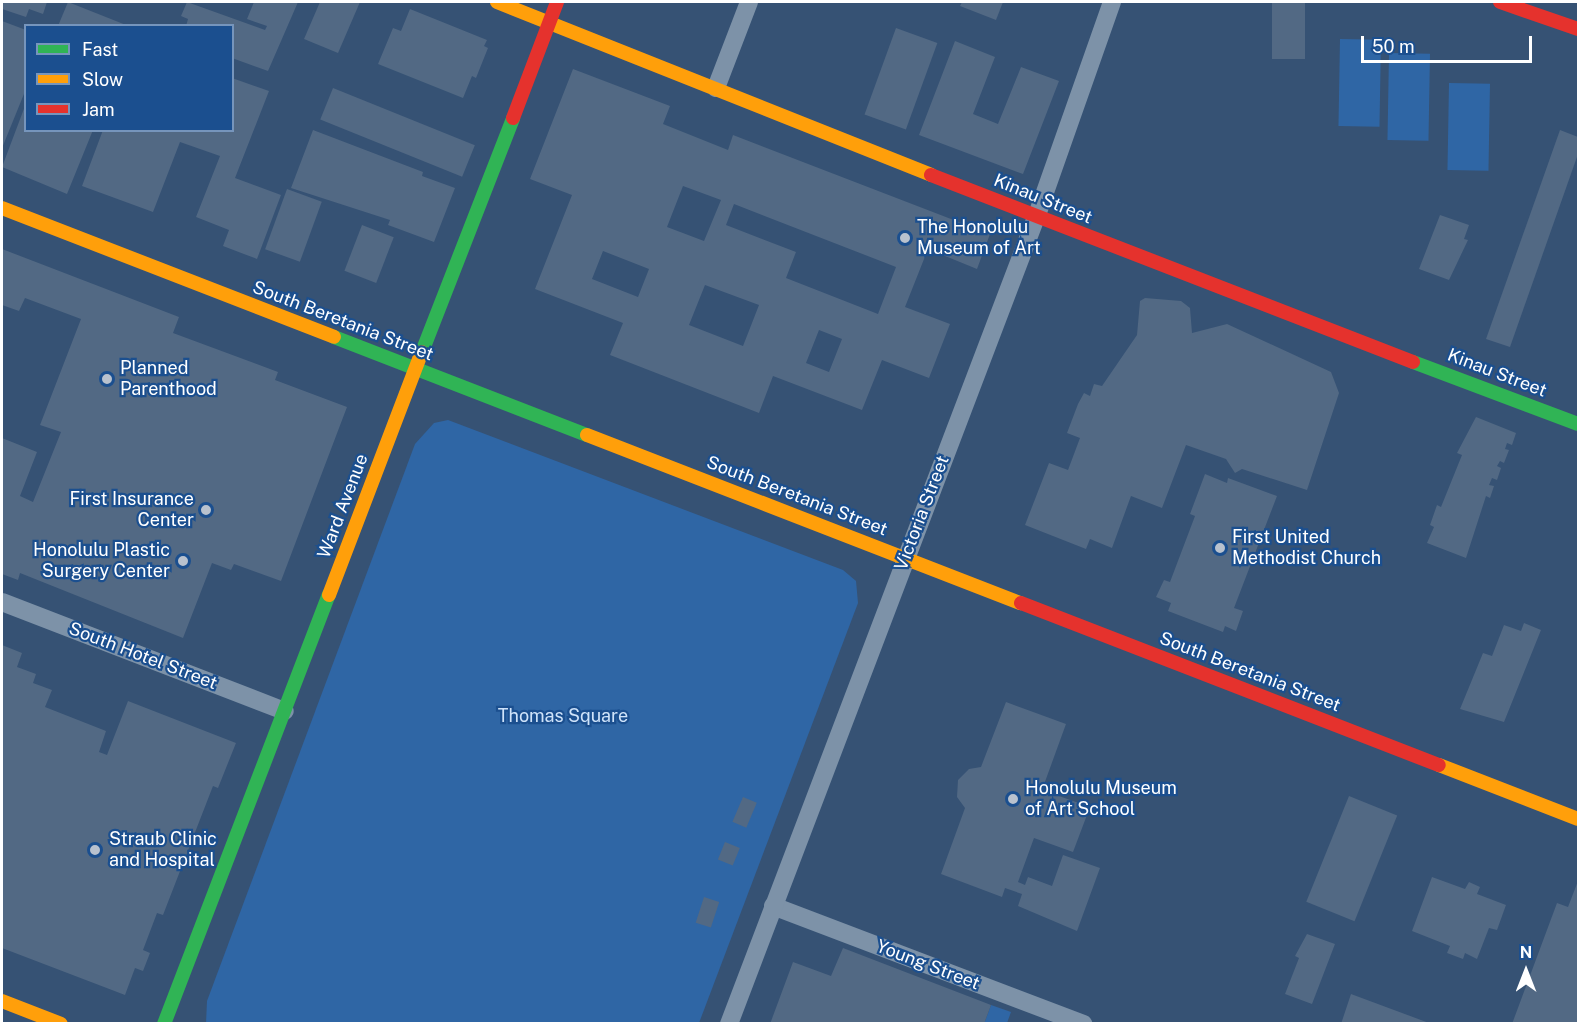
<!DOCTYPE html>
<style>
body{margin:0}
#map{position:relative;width:1580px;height:1025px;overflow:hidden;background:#365274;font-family:"Public Sans",sans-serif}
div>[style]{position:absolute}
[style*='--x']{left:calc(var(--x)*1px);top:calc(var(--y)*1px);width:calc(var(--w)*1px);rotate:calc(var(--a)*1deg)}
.green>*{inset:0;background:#2f66a5;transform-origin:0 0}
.building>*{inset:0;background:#526984;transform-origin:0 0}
.street>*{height:18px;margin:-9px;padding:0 9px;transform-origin:9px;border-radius:9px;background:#7d92a8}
.fast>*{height:14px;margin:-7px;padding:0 7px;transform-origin:7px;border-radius:7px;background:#30b455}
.slow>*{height:14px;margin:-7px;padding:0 7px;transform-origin:7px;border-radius:7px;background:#ff9f0a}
.jam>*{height:14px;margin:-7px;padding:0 7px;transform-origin:7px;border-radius:7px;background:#e5322d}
.dots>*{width:16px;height:16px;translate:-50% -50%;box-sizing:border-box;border:3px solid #1b4f8f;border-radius:50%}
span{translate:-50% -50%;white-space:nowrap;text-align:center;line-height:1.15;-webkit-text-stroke:4.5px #1b4f8f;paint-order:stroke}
.street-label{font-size:18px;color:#fff}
.poi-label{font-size:18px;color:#fff}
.left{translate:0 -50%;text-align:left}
.right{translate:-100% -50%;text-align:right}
.park-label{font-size:18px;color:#cfe3fa}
.frame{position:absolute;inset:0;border:3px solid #fff;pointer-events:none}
.legend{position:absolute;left:24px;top:24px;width:210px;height:108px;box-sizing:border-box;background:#1b4f8f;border:2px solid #7695bc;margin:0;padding:8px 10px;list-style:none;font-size:18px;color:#fff}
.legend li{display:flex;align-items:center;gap:12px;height:30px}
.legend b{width:30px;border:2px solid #7695bc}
.north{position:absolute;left:1496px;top:941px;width:60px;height:60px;-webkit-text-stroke:4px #1b4f8f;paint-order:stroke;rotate:0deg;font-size:16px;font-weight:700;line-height:24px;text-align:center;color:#fff}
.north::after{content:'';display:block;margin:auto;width:21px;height:27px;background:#fff;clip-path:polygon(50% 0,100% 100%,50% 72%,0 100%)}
.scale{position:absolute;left:1361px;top:36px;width:171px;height:27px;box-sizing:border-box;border:3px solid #fff;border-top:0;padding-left:8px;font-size:18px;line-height:21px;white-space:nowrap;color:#fff;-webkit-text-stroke:4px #1b4f8f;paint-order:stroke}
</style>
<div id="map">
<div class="green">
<div style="left:1340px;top:39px;width:41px;height:87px;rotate:1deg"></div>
<div style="left:1389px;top:53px;width:41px;height:87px;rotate:1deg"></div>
<div style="left:1449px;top:83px;width:41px;height:87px;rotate:1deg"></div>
<div style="clip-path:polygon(448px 420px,843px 570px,856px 581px,858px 603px,699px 1023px,206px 1024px,207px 1001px,415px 444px,434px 423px)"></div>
<div style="clip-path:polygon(991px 1005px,1011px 1012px,1007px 1023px,984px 1024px)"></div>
</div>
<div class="building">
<div style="clip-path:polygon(2px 2px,47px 2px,43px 14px,29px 9px,26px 17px,2px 9px)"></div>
<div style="clip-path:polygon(68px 2px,126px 25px,126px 26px,58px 26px)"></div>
<div style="clip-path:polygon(187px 2px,265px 30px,267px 26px,247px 19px,254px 2px,298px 2px,268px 71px,232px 58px,232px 26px,186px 26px,188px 19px,181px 16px)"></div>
<div style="clip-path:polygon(320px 2px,360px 2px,338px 53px,304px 39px)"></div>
<div style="clip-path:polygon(962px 2px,1003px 2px,996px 20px,960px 6px)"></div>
<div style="left:1272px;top:2px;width:33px;height:57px"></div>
<div style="clip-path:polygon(410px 9px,487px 40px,484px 46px,488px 48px,476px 78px,472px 76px,463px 98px,378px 64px,393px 28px,401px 31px)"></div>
<div style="clip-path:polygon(2px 21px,26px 30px,26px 89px,2px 148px)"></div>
<div style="left:896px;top:28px;width:44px;height:92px;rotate:20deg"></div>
<div style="clip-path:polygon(955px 41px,995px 57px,973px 114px,998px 124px,1021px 67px,1059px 81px,1023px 174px,919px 135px)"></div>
<div style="clip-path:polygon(evenodd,573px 69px,670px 106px,663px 124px,728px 150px,733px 135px,990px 234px,977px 269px,928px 249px,905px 307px,950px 324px,929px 378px,882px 360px,862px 410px,773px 376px,759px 413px,610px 355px,623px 323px,535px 289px,572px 195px,530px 179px,573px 69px,683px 186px,721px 200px,704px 241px,667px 227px,683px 186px,573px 69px,734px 204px,896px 267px,878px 314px,786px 278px,796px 252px,726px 225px,734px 204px,573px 69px,603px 251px,649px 269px,638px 297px,592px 279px,603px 251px,573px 69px,705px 285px,759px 305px,743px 346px,689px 325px,705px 285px,573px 69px,819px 330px,842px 339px,829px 372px,806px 363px,819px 330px)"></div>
<div style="clip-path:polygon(232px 78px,269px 91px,235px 178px,281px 195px,257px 259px,223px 246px,229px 230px,196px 217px,220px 156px,180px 142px,153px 212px,82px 186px,103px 130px,232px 130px)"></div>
<div style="left:333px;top:88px;width:153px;height:34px;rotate:22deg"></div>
<div style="clip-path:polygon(25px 106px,26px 130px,93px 130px,67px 194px,2px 167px)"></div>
<div style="clip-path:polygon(313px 130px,423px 172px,422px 176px,455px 188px,434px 242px,388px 225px,390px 220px,291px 188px)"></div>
<div style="clip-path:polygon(1560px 130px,1578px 137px,1578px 154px,1510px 347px,1486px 339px)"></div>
<div style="left:287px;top:189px;width:37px;height:64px;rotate:20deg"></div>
<div style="clip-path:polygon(1440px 215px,1469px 225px,1464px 239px,1468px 240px,1449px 280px,1419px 269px)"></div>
<div style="left:362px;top:225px;width:34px;height:49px;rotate:21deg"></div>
<div style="clip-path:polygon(2px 249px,179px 317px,173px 333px,278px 372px,275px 380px,347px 407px,281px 581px,234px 564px,231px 570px,212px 563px,183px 638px,20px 573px,18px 580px,2px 574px,2px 438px,37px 452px,20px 496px,33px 502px,61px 432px,40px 425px,81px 319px,25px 298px,19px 311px,2px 305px)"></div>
<div style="clip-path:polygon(1145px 298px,1181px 301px,1190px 308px,1192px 333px,1227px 324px,1331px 372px,1339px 393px,1307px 490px,1242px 469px,1235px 473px,1226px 459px,1186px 445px,1162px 508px,1131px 496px,1112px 548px,1090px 539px,1086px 549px,1025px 525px,1049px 463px,1068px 470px,1080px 438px,1067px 433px,1078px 404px,1084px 393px,1090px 396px,1094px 384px,1102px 386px,1137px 335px,1140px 301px)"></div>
<div style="clip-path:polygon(1476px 417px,1516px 433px,1512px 445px,1507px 443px,1505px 449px,1509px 450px,1504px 463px,1500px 461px,1497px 466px,1501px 468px,1497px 480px,1492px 478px,1489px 485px,1494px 486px,1490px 498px,1486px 496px,1466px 558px,1427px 543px,1434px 527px,1430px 525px,1437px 505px,1441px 507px,1462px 455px,1457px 453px)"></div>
<div style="clip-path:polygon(1205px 474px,1227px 483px,1228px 478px,1277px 496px,1234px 608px,1243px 611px,1236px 631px,1225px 626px,1223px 632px,1168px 611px,1171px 603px,1156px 597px,1164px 580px,1170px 582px,1195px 516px,1190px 514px)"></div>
<div style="clip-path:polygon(1524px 623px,1541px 630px,1504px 722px,1460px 709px,1483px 653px,1492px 656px,1504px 625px,1521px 631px)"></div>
<div style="clip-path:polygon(2px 645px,22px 653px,17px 667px,36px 674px,33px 683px,52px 690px,45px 707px,106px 731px,99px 752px,107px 755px,128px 701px,236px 743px,218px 788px,213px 786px,163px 915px,157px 913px,143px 950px,150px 953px,143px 971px,135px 968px,125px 995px,2px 948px)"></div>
<div style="clip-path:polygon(1006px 702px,1066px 724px,1042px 790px,1090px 807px,1073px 852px,1034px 838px,1018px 882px,1025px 885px,1028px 877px,1052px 886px,1063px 855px,1100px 868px,1077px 931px,1018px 906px,1022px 894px,1005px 888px,1002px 897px,941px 874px,965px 808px,957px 797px,958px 780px,969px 769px,981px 767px)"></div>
<div style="left:1349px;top:796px;width:52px;height:114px;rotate:22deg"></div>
<div style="left:743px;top:797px;width:15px;height:27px;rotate:23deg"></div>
<div style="left:725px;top:842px;width:16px;height:19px;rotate:22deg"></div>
<div style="clip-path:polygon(1432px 877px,1465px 889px,1469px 882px,1480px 887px,1477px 894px,1506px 905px,1497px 930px,1489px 928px,1477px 959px,1465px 953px,1463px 959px,1447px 953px,1450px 946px,1412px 931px)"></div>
<div style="clip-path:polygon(1578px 881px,1578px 1024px,1512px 1024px,1557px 903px,1568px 907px)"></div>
<div style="left:704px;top:897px;width:16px;height:27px;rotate:18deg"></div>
<div style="clip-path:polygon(1307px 934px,1335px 944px,1312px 1004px,1285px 994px,1299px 958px,1295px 956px)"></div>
<div style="clip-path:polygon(843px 948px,991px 1005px,984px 1024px,770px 1024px,793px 962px,831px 976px)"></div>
<div style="clip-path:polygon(1351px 994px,1429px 1023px,1429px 1024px,1341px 1024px)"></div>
</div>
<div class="street">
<div style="--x:716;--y:88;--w:92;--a:-69"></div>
<div style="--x:2;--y:602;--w:303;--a:21.1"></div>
<div style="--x:773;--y:906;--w:332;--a:20.8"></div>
<div style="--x:729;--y:1024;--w:866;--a:-69.16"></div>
<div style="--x:1037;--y:215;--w:226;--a:-70.6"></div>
</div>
<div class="fast">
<div style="--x:334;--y:337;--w:271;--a:21.2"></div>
<div style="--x:422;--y:352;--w:251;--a:-68.7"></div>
<div style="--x:1413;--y:362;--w:176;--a:20.6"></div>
<div style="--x:164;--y:1024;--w:460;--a:-69"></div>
</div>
<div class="slow">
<div style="--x:497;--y:2;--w:467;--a:21.7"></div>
<div style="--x:2;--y:208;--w:356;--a:21.2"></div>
<div style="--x:587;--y:435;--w:465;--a:21.2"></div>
<div style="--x:329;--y:595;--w:260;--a:-69.1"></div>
<div style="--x:1439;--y:765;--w:149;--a:21.2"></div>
<div style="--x:2;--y:1001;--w:63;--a:21.3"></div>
</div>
<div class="jam">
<div style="--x:1500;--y:2;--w:83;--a:19.1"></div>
<div style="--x:513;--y:118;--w:124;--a:-69.2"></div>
<div style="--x:931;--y:175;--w:517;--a:21.2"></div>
<div style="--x:1021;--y:603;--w:448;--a:21.2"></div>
</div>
<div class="dots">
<div style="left:905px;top:238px;background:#b9c2ce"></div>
<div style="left:107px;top:379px;background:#b9c2ce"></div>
<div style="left:206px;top:510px;background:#b9c2ce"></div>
<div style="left:1220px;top:548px;background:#b9c2ce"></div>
<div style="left:183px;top:561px;background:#b9c2ce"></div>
<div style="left:1013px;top:799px;background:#b9c2ce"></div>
<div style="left:95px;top:850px;background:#b9c2ce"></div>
</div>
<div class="street-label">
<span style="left:1043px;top:199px;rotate:22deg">Kinau Street</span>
<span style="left:343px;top:321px;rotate:21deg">South Beretania Street</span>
<span style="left:1497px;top:373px;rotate:21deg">Kinau Street</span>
<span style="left:797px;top:496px;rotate:21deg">South Beretania Street</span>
<span style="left:343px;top:506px;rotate:-69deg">Ward Avenue</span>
<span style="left:922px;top:513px;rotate:-69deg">Victoria Street</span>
<span style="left:143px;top:656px;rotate:21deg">South Hotel Street</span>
<span style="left:1250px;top:672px;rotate:21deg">South Beretania Street</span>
<span style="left:928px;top:965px;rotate:21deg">Young Street</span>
</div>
<div class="poi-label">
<span class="left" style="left:917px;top:238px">The Honolulu<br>Museum of Art</span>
<span class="left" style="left:120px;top:379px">Planned<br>Parenthood</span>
<span class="right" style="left:194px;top:510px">First Insurance<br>Center</span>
<span class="left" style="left:1232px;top:548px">First United<br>Methodist Church</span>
<span class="right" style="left:170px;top:561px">Honolulu Plastic<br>Surgery Center</span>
<span class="left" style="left:1025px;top:799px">Honolulu Museum<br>of Art School</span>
<span class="left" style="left:109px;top:850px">Straub Clinic<br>and Hospital</span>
</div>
<div class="park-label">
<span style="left:563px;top:716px">Thomas Square</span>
</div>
<div class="frame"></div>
<ul class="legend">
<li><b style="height:8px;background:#30b455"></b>Fast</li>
<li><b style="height:8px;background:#ff9f0a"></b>Slow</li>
<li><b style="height:8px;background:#e5322d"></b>Jam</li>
</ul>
<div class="north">N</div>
<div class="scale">50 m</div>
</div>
